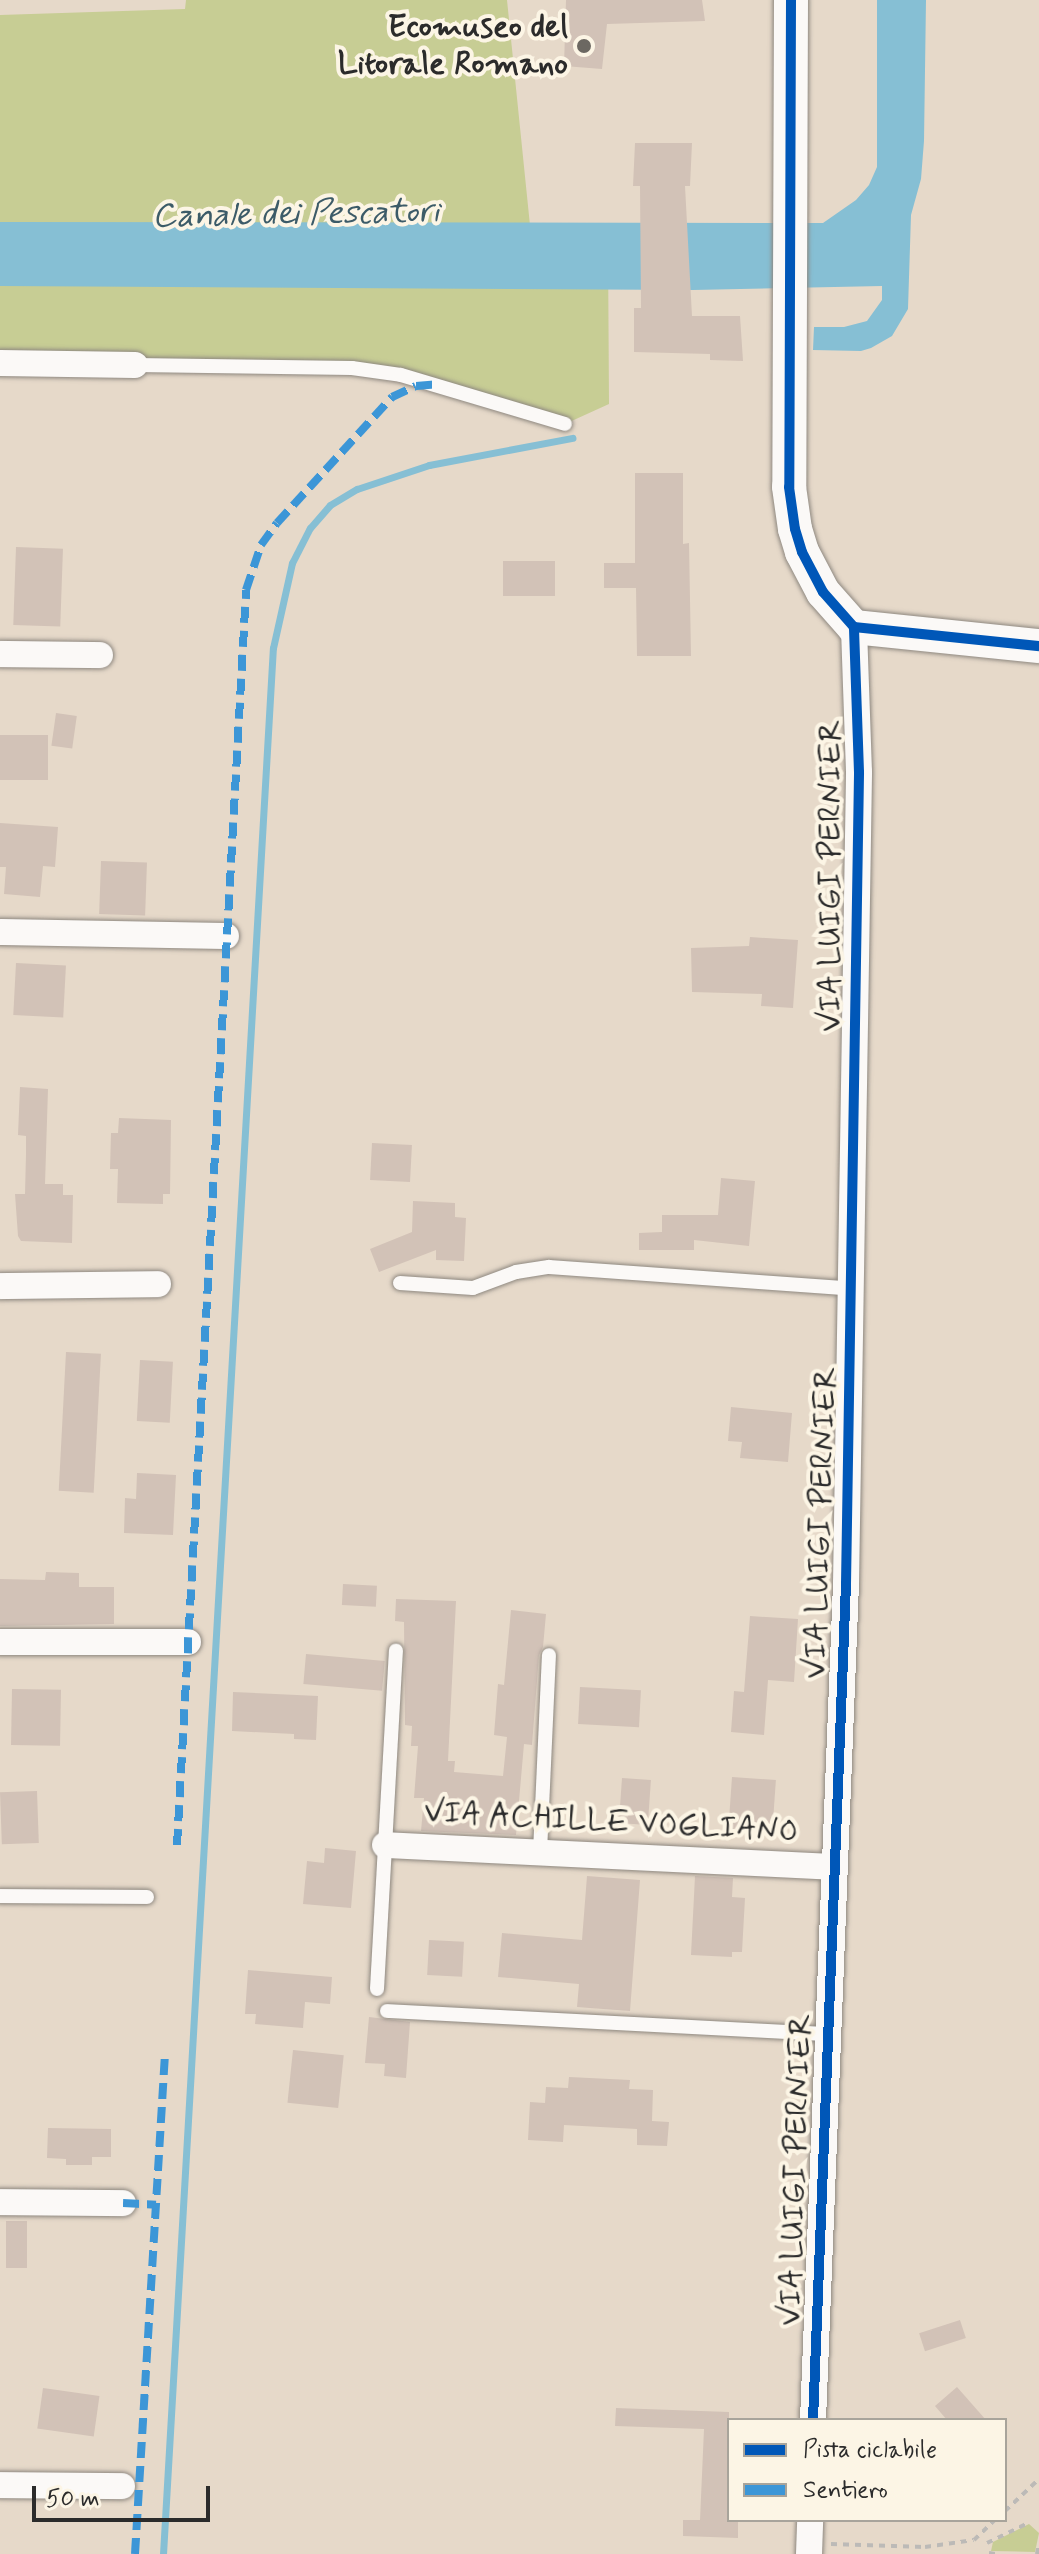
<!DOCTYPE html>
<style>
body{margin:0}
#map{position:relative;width:1039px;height:2554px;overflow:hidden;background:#e6d9c9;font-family:Mynerve,sans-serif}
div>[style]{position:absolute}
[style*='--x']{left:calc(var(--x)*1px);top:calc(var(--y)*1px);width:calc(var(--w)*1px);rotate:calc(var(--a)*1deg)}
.green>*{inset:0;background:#c7cd94}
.water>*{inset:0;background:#86bfd4}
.stream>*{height:7px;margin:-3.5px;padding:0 3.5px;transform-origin:3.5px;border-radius:3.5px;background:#86bfd4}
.building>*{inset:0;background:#d2c2b7;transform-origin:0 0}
.path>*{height:4px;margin-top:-2px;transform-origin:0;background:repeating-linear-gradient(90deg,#bcbab7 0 6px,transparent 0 12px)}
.roads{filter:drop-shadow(0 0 2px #8e8880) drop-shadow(0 0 2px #8e8880)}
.service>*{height:14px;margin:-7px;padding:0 7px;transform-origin:7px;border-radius:7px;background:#fbf9f7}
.minor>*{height:26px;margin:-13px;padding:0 13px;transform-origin:13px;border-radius:13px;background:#fbf9f7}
.tertiary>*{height:34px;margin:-17px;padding:0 17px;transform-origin:17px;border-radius:17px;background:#fbf9f7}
.quiet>*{height:8px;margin-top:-4px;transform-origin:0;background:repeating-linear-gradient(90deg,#3c96d7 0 16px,transparent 0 24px)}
.cycleway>*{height:10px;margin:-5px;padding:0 5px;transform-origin:5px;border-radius:5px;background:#0057b8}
.dots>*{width:22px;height:22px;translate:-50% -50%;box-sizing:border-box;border:4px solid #fcf5e5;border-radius:50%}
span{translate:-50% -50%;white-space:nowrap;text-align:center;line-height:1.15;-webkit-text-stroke:8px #fcf5e5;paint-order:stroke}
.poi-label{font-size:32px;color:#2b2b2b;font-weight:700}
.right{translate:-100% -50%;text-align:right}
.street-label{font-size:32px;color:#2b2b2b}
.water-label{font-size:34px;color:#3c5b68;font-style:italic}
.legend{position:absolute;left:727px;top:2418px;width:280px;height:104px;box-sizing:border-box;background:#fcf5e5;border:2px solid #a8a49b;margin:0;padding:10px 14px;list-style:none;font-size:24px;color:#2b2b2b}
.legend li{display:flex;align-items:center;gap:16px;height:40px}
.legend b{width:40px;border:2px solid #a8a49b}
.scale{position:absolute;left:32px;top:2486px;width:178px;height:36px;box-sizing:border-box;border:4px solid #2b2b2b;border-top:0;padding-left:10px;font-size:24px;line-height:28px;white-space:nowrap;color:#2b2b2b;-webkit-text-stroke:6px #fcf5e5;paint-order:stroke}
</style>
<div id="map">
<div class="green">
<div style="clip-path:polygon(186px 0,507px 0,532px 245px,608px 244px,609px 404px,565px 424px,401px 375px,0 363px,0 15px,185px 9px)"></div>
<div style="clip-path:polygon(1029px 2524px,1039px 2533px,1035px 2552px,991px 2551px,993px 2542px)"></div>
</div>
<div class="water">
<div style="clip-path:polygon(877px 0,926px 0,924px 141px,921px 179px,911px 215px,908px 309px,892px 336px,871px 348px,861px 351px,813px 350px,814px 327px,844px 327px,867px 321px,882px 300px,882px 286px,693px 290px,0 286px,0 222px,823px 223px,856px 200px,869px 185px,877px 167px)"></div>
</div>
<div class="stream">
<div style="--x:163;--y:2554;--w:1909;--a:-86.7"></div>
<div style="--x:273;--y:648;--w:87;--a:-77.4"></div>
<div style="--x:292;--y:563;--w:39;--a:-63"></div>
<div style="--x:310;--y:528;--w:30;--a:-49"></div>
<div style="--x:330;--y:505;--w:31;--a:-31"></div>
<div style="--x:357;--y:489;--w:76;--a:-18.4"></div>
<div style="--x:429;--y:465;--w:146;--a:-10.7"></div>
</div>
<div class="building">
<div style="clip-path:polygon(566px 0,702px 0,705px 21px,607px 24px,602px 69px,564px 66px)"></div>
<div style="clip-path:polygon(635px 143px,692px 143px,690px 186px,685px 186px,692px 316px,740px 316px,743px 361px,710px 360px,710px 354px,634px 352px,634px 308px,641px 308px,640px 186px,633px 186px)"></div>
<div style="clip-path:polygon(635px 473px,683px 473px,683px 544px,689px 543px,691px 656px,637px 656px,636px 588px,604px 588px,604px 563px,635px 563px)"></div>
<div style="left:16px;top:547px;width:47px;height:78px;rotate:2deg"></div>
<div style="left:503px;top:561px;width:52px;height:35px"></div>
<div style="left:56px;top:713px;width:21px;height:33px;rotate:8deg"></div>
<div style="left:0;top:735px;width:48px;height:45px"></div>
<div style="clip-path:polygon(0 823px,58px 827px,55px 867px,43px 866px,40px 897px,4px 894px,6px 867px,0 867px)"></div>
<div style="left:101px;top:861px;width:46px;height:53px;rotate:2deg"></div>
<div style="clip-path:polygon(750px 937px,798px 940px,793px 1008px,761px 1006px,762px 994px,692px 992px,691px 948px,749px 946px)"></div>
<div style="left:16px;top:963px;width:50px;height:52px;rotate:3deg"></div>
<div style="clip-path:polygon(20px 1087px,48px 1089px,45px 1184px,63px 1184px,63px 1195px,73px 1195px,72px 1243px,21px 1241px,18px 1236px,15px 1194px,25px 1194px,26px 1154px,26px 1136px,18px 1135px)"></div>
<div style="clip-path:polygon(119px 1118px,171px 1120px,170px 1194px,163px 1194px,163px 1204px,117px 1203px,118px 1169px,110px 1169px,111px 1133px,118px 1133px)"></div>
<div style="left:372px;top:1143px;width:40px;height:37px;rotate:3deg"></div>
<div style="clip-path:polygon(721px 1178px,755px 1181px,749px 1246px,694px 1240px,694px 1250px,639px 1250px,639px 1233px,662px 1232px,662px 1215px,718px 1215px)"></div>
<div style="clip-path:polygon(413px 1201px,455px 1203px,455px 1217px,466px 1218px,464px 1261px,436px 1260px,436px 1250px,379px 1272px,370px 1249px,412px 1232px)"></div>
<div style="left:66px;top:1352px;width:35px;height:139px;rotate:3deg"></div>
<div style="left:140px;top:1360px;width:33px;height:61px;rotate:3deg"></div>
<div style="clip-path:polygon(731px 1407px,792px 1413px,788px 1462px,740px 1458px,742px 1442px,728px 1441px)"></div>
<div style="clip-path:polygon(137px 1473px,176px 1475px,173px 1535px,124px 1533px,125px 1498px,136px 1499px)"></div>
<div style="clip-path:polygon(46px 1572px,79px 1573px,79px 1587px,114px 1587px,114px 1624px,0 1626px,0 1579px,45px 1580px)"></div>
<div style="left:343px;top:1584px;width:34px;height:21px;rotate:3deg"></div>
<div style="clip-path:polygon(396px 1599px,456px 1601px,448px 1761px,455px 1761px,454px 1772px,503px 1776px,507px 1737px,494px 1735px,498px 1684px,504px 1685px,511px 1610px,546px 1614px,543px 1647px,539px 1655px,532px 1745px,524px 1744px,516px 1835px,421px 1831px,424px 1798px,414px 1798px,418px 1746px,411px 1746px,412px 1726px,405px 1725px,404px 1622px,395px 1621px)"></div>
<div style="clip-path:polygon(750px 1616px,798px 1619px,794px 1682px,768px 1680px,764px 1735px,731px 1732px,734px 1691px,744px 1692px)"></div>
<div style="left:306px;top:1654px;width:79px;height:30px;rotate:5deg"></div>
<div style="left:580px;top:1687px;width:61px;height:37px;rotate:3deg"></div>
<div style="left:12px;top:1689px;width:49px;height:56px;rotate:1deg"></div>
<div style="clip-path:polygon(233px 1692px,318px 1696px,316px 1740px,294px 1739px,294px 1734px,232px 1731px)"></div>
<div style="left:732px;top:1777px;width:44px;height:52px;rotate:4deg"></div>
<div style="left:622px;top:1778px;width:29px;height:45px;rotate:4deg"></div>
<div style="left:37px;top:1791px;width:52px;height:37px;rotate:88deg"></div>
<div style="clip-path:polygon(325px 1848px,356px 1851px,351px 1908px,303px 1904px,307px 1861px,324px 1863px)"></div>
<div style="clip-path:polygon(587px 1876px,640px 1880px,630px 2011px,577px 2007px,579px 1984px,498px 1977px,502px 1933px,582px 1940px)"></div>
<div style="clip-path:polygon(695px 1876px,733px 1878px,732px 1897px,745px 1898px,742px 1952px,732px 1952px,732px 1957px,691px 1955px)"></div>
<div style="left:429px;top:1940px;width:35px;height:35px;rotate:3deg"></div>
<div style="clip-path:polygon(248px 1970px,332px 1977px,330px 2004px,305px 2002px,303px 2028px,255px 2024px,256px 2014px,245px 2014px)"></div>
<div style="clip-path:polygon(369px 2017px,410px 2022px,406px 2078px,384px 2076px,385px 2064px,365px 2063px)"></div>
<div style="left:293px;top:2050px;width:51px;height:53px;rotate:6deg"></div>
<div style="clip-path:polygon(569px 2077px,630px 2080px,629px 2089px,653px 2090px,652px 2121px,669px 2122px,667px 2146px,637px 2145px,637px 2129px,564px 2125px,563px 2142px,528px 2140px,530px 2102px,545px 2103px,546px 2087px,568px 2088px)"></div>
<div style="clip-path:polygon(48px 2128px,111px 2129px,111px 2157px,92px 2157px,92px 2165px,66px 2165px,66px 2159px,47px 2158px)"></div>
<div style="left:6px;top:2221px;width:21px;height:47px"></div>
<div style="left:960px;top:2320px;width:19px;height:43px;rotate:72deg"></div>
<div style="clip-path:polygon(957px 2387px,986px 2420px,947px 2420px,935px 2406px)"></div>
<div style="left:43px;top:2388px;width:57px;height:41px;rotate:8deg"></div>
<div style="clip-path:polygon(616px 2408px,729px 2412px,729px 2520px,738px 2520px,738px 2538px,683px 2536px,683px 2520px,700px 2520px,704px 2429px,615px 2426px)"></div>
</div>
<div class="path">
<div style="--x:1005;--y:2511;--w:47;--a:-43.3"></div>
<div style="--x:987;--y:2543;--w:46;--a:-26"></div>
<div style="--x:831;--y:2544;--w:94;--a:1.8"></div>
<div style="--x:925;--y:2547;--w:49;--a:-8.1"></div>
<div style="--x:974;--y:2540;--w:29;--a:-44"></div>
<div style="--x:989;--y:2553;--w:6;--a:9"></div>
<div style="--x:1037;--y:2554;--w:11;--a:-80"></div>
</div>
<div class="roads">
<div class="service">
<div style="--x:135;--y:365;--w:217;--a:0.8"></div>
<div style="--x:352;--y:368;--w:49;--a:8.1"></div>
<div style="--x:401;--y:375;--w:171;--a:16.6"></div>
<div style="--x:400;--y:1283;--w:73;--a:3.9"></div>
<div style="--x:473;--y:1288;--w:46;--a:-20.4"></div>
<div style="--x:516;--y:1272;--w:33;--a:-9"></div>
<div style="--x:549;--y:1267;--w:305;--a:4.1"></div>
<div style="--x:540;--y:1852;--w:197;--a:-87.4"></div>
<div style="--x:0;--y:1896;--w:147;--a:0.4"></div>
<div style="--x:377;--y:1989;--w:339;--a:-86.8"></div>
<div style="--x:387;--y:2011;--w:441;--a:3"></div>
</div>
<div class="minor">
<div style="--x:0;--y:363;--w:135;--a:0.8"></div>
<div style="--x:0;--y:654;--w:100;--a:0.6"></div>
<div style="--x:0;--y:932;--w:226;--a:1"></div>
<div style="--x:0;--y:1286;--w:158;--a:-0.7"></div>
<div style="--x:0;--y:1642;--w:188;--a:0"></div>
<div style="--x:385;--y:1845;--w:450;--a:2.8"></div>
<div style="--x:0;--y:2202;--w:123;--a:0.5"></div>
<div style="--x:813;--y:2420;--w:837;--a:-87.74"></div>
<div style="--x:846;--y:1584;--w:812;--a:-89.08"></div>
<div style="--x:859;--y:772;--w:145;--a:-92"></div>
<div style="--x:0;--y:2485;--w:122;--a:0.5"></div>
<div style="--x:809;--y:2554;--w:34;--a:-88"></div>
</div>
<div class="tertiary">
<div style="--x:791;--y:0;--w:487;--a:90.2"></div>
<div style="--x:789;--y:487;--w:42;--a:81.9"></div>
<div style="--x:795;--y:529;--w:24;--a:73"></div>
<div style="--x:802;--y:552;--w:45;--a:62.3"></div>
<div style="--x:823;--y:592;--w:47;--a:48.5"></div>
<div style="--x:854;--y:627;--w:186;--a:5.9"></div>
</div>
</div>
<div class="quiet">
<div style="--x:177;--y:1845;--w:1257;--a:-86.85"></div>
<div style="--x:246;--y:590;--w:47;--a:-71.6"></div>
<div style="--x:261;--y:545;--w:27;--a:-54"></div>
<div style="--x:277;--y:523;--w:171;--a:-47.6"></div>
<div style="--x:392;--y:397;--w:26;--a:-25"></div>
<div style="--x:416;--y:386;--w:21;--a:-5"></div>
<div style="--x:123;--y:2203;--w:33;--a:3"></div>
<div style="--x:135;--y:2554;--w:502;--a:-86.57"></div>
</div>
<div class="cycleway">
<div style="--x:791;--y:0;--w:487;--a:90.2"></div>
<div style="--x:789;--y:487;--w:42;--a:81.9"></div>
<div style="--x:795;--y:529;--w:24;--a:73"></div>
<div style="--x:802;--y:552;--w:45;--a:62.3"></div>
<div style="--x:823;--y:592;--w:47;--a:48.5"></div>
<div style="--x:854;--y:627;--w:186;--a:5.9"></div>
<div style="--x:813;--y:2420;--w:837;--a:-87.74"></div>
<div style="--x:846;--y:1584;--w:812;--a:-89.08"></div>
<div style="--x:859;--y:772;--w:145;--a:-92"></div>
</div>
<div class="dots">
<div style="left:584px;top:46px;background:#6c6862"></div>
</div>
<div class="poi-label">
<span class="right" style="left:568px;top:46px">Ecomuseo del<br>Litorale Romano</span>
</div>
<div class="street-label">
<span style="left:831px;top:876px;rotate:-90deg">VIA LUIGI PERNIER</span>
<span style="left:821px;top:1523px;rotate:-88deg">VIA LUIGI PERNIER</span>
<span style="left:611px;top:1822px;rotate:3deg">VIA ACHILLE VOGLIANO</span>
<span style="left:796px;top:2170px;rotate:-88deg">VIA LUIGI PERNIER</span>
</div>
<div class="water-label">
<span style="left:296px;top:214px;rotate:-1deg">Canale dei Pescatori</span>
</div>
<ul class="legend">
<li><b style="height:10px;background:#0057b8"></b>Pista ciclabile</li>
<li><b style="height:10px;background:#3c96d7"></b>Sentiero</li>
</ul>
<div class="scale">50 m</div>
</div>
